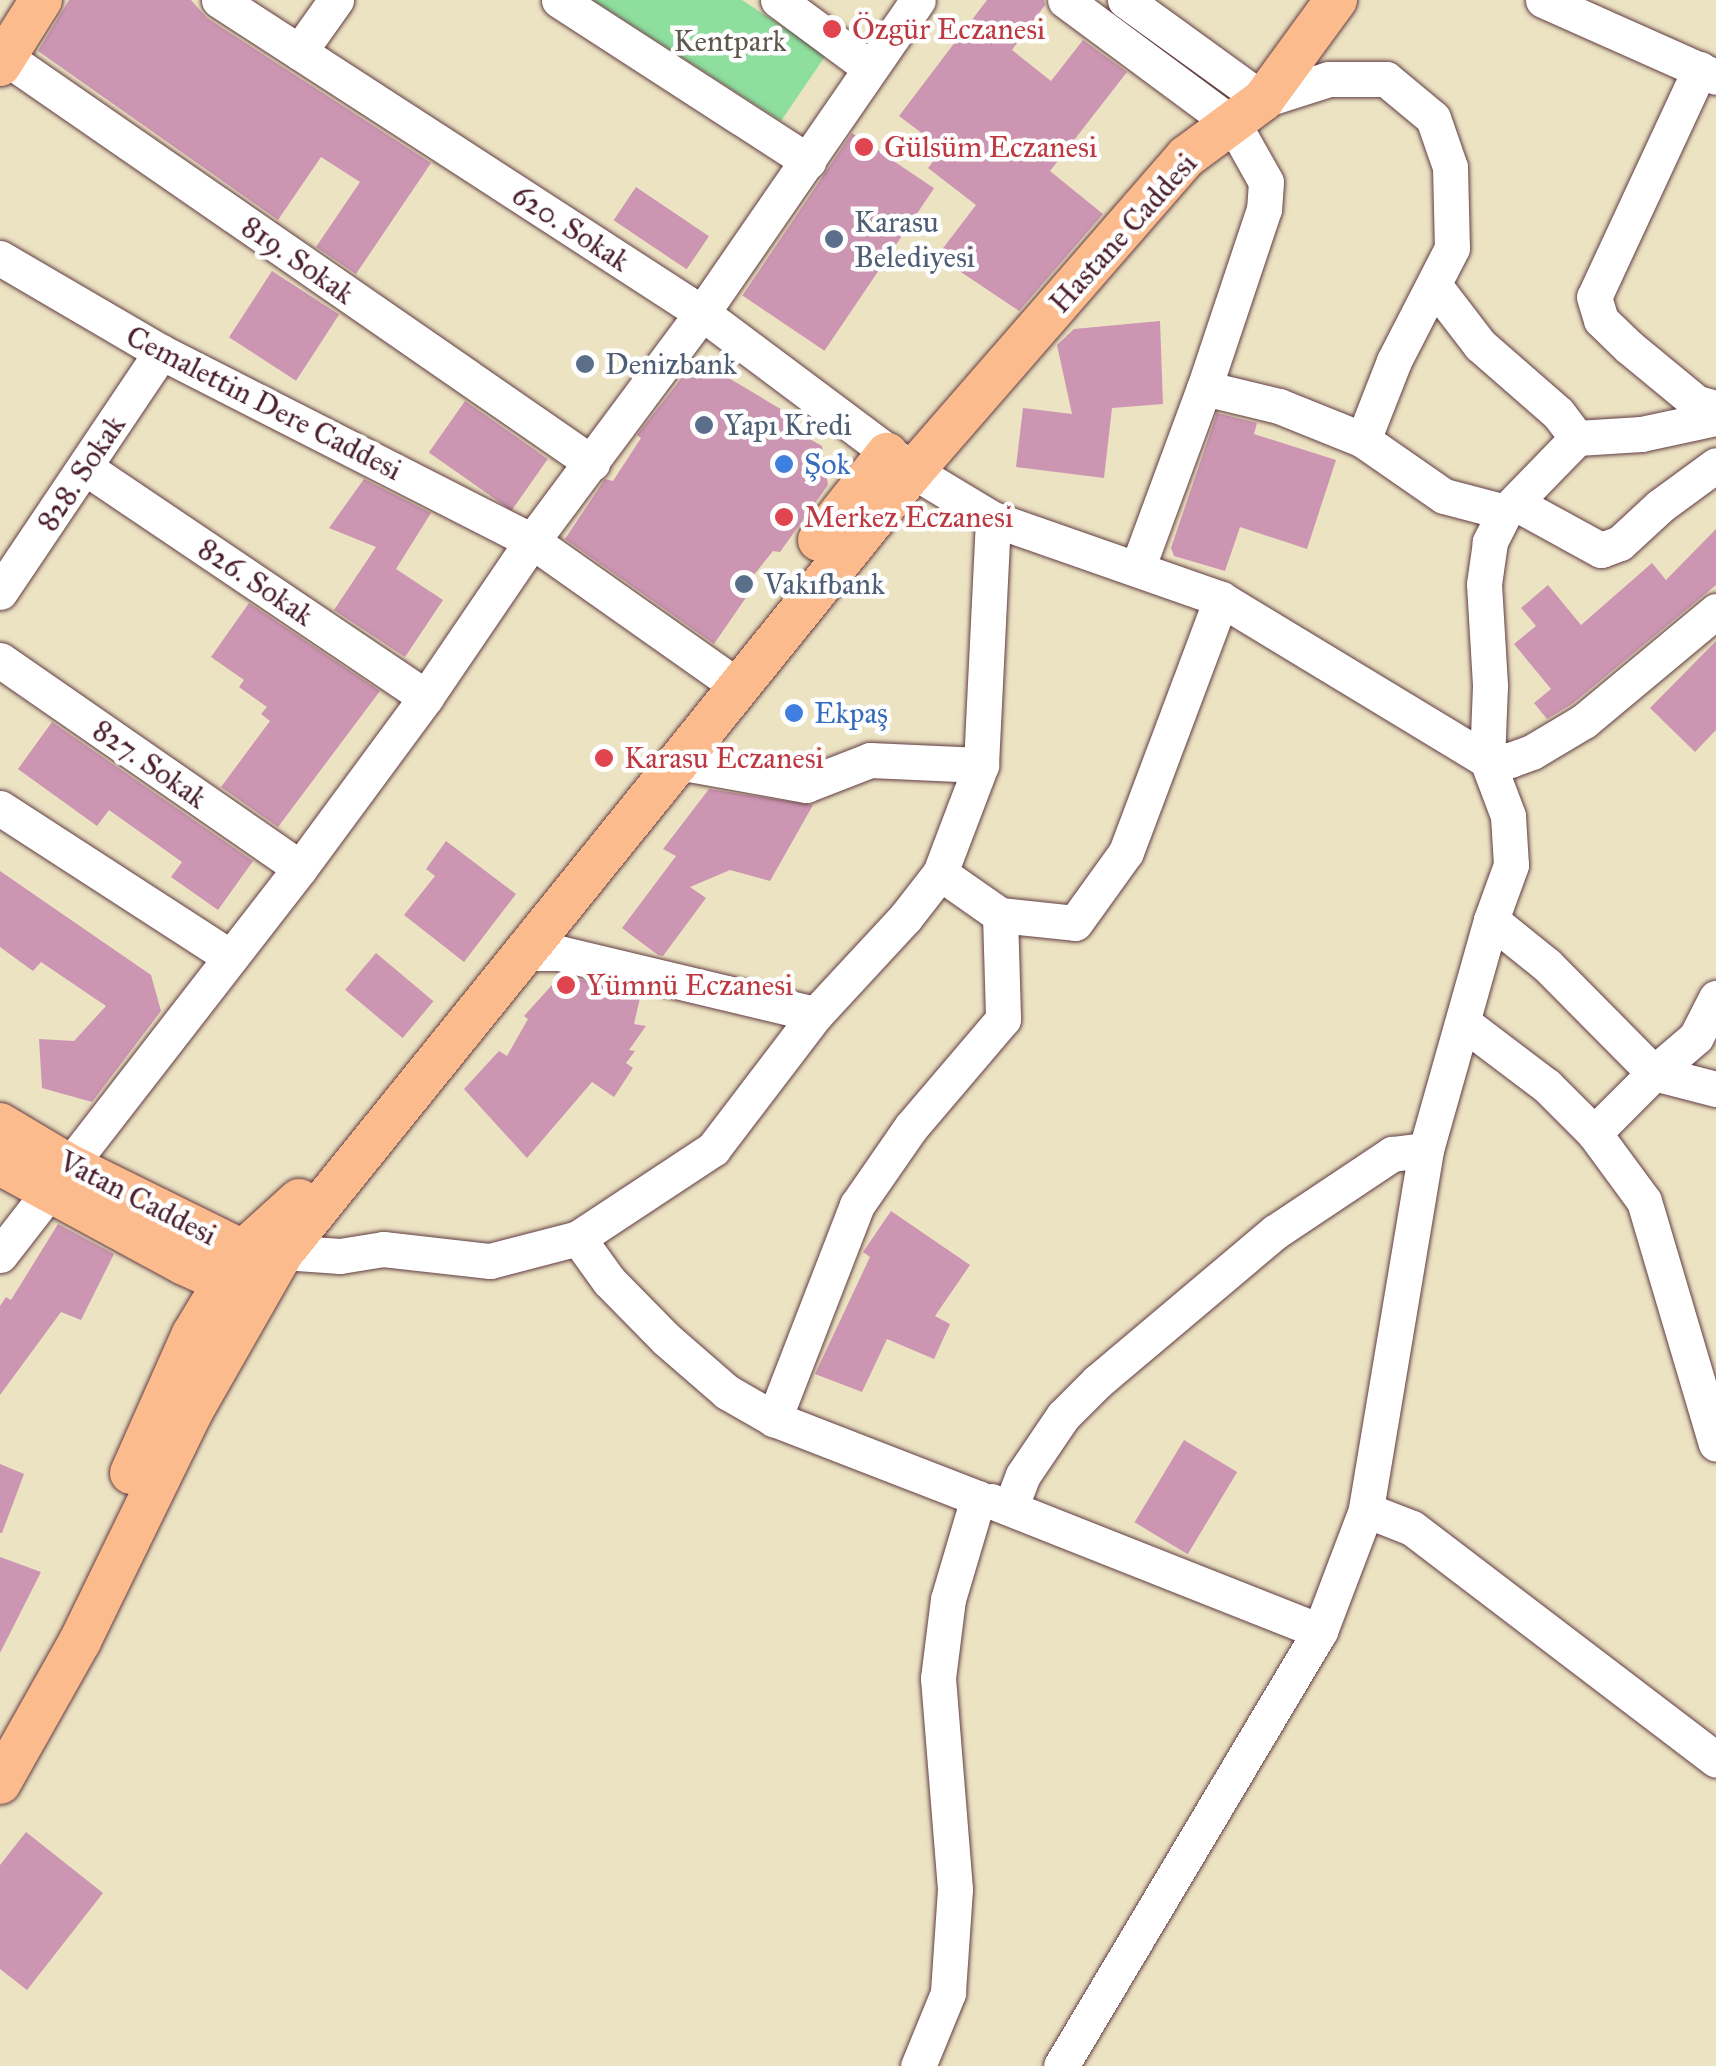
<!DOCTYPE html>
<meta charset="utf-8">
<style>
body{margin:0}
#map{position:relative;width:1716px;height:2066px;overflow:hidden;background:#ece3c3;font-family:"IM FELL Great Primer",serif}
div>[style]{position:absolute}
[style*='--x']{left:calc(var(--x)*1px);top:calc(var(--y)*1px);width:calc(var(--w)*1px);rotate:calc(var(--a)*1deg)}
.green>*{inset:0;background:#8ede9d}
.building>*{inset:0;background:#cc96b2;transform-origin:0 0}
.roads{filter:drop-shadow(0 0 2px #623c42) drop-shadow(0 0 2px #623c42)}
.minor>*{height:35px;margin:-17.5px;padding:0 17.5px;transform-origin:17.5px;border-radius:17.5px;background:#fff}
.major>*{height:42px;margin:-21px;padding:0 21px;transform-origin:21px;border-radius:21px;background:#fbbb8d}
.dots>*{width:28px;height:28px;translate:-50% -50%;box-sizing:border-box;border:5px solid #fff;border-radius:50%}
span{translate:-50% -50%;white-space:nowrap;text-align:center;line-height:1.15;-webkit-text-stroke:9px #fff;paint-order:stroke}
.health-label{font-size:30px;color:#be3a42}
.left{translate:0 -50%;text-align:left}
.park-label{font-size:30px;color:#5e584d}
.service-label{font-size:30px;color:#4e5e75}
.street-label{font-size:30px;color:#4a1f2b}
.shop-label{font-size:30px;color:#366cbe}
</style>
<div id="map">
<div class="green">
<div style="clip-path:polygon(593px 0,742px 0,826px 55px,781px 121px)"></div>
</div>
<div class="building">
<div style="clip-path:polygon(69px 0,191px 0,207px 18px,431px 163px,356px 274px,316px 247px,360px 182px,321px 157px,278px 220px,38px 51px)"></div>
<div style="clip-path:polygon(987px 0,1044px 0,1045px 5px,1012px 50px,1051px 81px,1083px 40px,1127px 72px,1050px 171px,1103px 214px,1019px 311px,937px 256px,976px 205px,928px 168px,943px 149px,899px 116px)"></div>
<div style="left:852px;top:133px;width:99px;height:196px;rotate:34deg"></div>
<div style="left:636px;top:187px;width:88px;height:40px;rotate:34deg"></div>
<div style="left:272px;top:271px;width:80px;height:79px;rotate:33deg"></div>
<div style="clip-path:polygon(1160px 321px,1163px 404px,1112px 408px,1104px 478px,1016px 467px,1023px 408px,1072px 414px,1057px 345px,1074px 329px)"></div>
<div style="clip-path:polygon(709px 372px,722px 374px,794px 417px,789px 427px,822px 446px,828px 485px,780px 552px,773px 551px,753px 576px,758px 580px,714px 644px,565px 539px,605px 479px,613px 481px,641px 438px,637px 435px,684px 375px)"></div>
<div style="left:465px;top:401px;width:101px;height:63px;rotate:35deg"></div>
<div style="clip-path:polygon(1217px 413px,1257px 423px,1254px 434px,1336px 460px,1307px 549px,1240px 527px,1225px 571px,1174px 556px,1171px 548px)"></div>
<div style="clip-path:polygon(364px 479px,431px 513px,396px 569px,443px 600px,405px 657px,334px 610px,376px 547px,329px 528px)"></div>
<div style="clip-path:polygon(1716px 529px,1716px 585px,1572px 704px,1547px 719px,1534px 703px,1551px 689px,1514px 644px,1536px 626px,1521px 608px,1548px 585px,1581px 625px,1652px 563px,1666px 580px)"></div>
<div style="clip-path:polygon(249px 603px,380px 691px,278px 827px,221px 787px,270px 721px,261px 714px,267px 707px,239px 687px,244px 680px,211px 657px)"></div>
<div style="clip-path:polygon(1716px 641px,1716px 730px,1695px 752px,1650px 708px)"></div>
<div style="clip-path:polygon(52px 722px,253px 861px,218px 910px,171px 877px,182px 862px,109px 810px,97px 826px,18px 769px)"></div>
<div style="clip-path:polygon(709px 789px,813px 805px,770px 881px,730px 870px,690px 887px,706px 898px,663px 956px,658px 955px,622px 928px,676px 856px,663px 849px)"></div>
<div style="clip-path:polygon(446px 841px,516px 894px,464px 962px,404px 915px,435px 876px,426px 869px)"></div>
<div style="clip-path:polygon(0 871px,151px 975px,161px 1011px,92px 1102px,42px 1088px,39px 1039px,74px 1041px,106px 1006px,41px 962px,33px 971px,0 947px)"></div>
<div style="left:376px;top:953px;width:75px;height:48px;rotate:40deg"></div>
<div style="clip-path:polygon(561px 975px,641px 994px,634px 1024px,646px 1026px,629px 1050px,635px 1051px,626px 1063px,633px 1068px,614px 1097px,592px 1082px,527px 1158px,464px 1089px,499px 1051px,507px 1056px,528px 1019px,524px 1016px)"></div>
<div style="clip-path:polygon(891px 1211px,970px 1265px,935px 1316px,950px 1324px,934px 1359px,887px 1339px,862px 1392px,815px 1374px,870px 1257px,863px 1252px)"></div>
<div style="clip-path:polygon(58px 1224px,114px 1254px,81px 1320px,61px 1312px,0 1395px,0 1306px,6px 1297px,11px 1300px)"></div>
<div style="left:1184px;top:1440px;width:62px;height:96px;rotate:31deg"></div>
<div style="clip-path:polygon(0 1464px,24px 1474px,2px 1533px,0 1533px)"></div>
<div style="clip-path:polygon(0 1557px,41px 1572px,0 1653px)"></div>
<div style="clip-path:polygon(26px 1832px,103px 1893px,27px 1990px,0 1969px,0 1865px)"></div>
</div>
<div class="roads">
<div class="minor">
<div style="--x:219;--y:0;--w:576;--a:32.94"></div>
<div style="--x:702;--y:313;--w:264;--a:36.8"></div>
<div style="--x:913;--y:471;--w:93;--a:31"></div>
<div style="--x:993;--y:519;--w:242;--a:19.3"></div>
<div style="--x:1221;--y:599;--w:311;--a:31.2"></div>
<div style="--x:1487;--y:760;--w:60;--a:69.4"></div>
<div style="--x:1508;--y:816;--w:49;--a:86.5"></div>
<div style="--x:1511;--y:865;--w:59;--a:110"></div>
<div style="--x:1491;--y:920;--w:239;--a:105.8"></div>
<div style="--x:1426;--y:1150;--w:365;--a:99.5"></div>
<div style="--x:1366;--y:1510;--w:129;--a:110.8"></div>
<div style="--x:1320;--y:1631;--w:506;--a:120.77"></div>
<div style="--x:559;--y:0;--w:297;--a:32.9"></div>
<div style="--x:778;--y:0;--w:113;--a:36.4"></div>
<div style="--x:1065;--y:0;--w:210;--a:36.5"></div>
<div style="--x:1234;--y:125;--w:65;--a:60.7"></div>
<div style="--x:1266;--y:182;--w:27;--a:94"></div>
<div style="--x:1264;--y:209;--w:189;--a:108.5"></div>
<div style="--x:1204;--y:388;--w:190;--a:110.3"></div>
<div style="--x:1125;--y:0;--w:170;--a:35.9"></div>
<div style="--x:1263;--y:100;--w:69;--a:-17.7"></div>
<div style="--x:1329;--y:79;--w:57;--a:0"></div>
<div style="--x:1386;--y:79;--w:61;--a:39.7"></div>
<div style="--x:1433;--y:118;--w:52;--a:70.9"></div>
<div style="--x:1450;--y:167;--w:81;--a:88.6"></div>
<div style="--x:1452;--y:248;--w:127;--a:117.2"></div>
<div style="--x:1394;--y:361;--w:85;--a:111.4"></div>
<div style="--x:1543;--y:0;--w:189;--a:24"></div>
<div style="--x:299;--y:52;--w:64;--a:-54.6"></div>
<div style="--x:5;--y:57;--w:714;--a:34.67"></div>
<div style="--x:1700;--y:69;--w:251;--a:114.9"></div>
<div style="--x:1594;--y:297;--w:24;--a:73"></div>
<div style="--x:1601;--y:320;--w:39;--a:44"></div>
<div style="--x:1629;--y:347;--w:88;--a:39.5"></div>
<div style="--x:1697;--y:403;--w:20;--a:15"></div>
<div style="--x:0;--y:258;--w:186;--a:30.3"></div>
<div style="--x:161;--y:352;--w:416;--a:27"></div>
<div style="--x:532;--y:541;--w:250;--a:35.2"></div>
<div style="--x:1434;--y:285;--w:76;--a:52.5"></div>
<div style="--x:1480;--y:345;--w:103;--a:41.1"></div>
<div style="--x:1558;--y:413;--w:31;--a:53"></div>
<div style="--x:1204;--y:388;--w:77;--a:13.5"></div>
<div style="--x:1279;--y:406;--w:91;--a:22"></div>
<div style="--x:1363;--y:440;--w:98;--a:34.7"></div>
<div style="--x:1444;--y:496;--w:63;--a:14.7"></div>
<div style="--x:1716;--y:418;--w:77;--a:168"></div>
<div style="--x:1641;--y:434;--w:64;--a:176.4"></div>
<div style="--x:1577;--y:438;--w:103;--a:134.2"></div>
<div style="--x:1505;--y:512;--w:34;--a:117"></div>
<div style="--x:1490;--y:542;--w:42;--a:98.1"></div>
<div style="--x:1484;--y:584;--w:102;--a:86.6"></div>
<div style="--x:1490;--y:686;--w:74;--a:92.3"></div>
<div style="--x:1487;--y:760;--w:23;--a:0"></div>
<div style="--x:1510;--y:760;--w:23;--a:-20"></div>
<div style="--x:1532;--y:752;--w:61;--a:-30.8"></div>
<div style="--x:1584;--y:721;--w:172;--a:-39.8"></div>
<div style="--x:86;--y:468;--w:410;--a:34"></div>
<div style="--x:1515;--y:503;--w:98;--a:28.7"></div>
<div style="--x:1601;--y:550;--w:20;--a:-20"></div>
<div style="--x:1620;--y:543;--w:54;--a:-42.8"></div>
<div style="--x:1660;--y:506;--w:69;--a:-36.2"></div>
<div style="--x:0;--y:592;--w:289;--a:-56.1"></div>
<div style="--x:0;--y:660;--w:365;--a:34.7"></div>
<div style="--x:678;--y:762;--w:130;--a:10.2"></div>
<div style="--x:806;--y:785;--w:69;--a:-21.3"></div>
<div style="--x:870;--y:760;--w:111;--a:2.6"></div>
<div style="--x:0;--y:808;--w:274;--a:32.9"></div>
<div style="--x:940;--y:873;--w:116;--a:-69.2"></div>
<div style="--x:981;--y:765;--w:246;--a:-87.2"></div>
<div style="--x:1000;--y:915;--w:75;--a:6.1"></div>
<div style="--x:1075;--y:923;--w:87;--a:-54.3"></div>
<div style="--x:1126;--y:852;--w:270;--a:-69.4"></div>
<div style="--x:1491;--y:920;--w:72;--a:38.8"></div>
<div style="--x:1547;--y:965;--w:152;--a:45.3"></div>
<div style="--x:1654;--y:1073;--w:85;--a:135"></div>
<div style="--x:1594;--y:1133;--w:84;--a:53.7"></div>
<div style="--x:1644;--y:1201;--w:253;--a:73.5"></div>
<div style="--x:528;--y:953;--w:31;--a:0"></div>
<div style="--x:559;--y:953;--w:264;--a:13.4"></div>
<div style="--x:1465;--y:1024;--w:103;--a:37.1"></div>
<div style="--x:1547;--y:1086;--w:66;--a:45"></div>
<div style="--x:1654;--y:1073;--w:55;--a:-40.6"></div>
<div style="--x:1696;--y:1037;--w:44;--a:-62.9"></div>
<div style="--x:1654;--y:1073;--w:64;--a:14.5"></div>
<div style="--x:578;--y:1238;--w:53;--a:54.2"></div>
<div style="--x:609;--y:1281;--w:81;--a:45.5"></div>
<div style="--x:666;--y:1339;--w:81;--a:41"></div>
<div style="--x:727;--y:1392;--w:54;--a:29.9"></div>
<div style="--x:283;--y:1252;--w:57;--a:4"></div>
<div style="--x:340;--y:1256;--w:44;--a:-9.2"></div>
<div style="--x:383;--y:1249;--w:108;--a:6.4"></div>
<div style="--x:490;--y:1261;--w:91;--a:-14.6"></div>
<div style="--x:578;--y:1238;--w:162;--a:-33.4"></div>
<div style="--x:713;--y:1149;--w:170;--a:-52.7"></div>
<div style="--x:816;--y:1014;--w:131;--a:-47.2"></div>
<div style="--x:905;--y:918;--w:57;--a:-52.1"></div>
<div style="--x:940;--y:873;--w:73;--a:35"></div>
<div style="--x:1000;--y:915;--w:104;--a:88.3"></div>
<div style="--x:1003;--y:1019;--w:142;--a:130.4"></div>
<div style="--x:911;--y:1127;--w:95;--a:124.7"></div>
<div style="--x:857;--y:1205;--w:230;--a:111.2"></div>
<div style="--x:774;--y:1419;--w:219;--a:21.2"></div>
<div style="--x:978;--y:1498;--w:105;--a:106.5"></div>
<div style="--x:948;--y:1599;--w:80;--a:97.2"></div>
<div style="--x:938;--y:1678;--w:212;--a:85.4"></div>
<div style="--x:955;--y:1889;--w:104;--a:93.9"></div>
<div style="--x:948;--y:1993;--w:79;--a:112.3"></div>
<div style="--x:0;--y:1255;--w:490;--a:-52.2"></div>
<div style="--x:300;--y:868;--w:212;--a:-53.6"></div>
<div style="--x:426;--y:697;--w:189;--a:-55.8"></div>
<div style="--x:532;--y:541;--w:284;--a:-53.3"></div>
<div style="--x:702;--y:313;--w:380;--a:-55.4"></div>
<div style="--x:991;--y:1501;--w:354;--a:21.6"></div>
<div style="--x:1011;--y:1506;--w:33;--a:-69"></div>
<div style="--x:1023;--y:1475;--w:71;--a:-55.9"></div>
<div style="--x:1063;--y:1416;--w:49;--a:-45"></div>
<div style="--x:1098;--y:1381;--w:231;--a:-40.1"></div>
<div style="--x:1275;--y:1232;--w:141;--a:-33.7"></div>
<div style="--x:1392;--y:1154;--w:34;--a:-7"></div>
<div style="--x:1366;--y:1510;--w:49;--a:21.4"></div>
<div style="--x:1412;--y:1528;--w:382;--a:37.3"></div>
</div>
<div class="major">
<div style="--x:0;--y:65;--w:77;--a:-57.8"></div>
<div style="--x:819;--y:540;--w:110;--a:-51.7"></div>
<div style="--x:0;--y:1124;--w:78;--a:30.8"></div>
<div style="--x:67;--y:1164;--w:196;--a:26.3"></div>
<div style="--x:243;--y:1251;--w:29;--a:2"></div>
<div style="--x:0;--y:1164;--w:209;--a:28.5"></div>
<div style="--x:184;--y:1264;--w:70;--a:24.4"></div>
<div style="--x:131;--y:1473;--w:152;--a:-66"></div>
<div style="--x:193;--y:1334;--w:97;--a:-58.9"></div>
<div style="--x:243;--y:1251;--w:76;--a:-42.3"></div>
<div style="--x:0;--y:1783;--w:163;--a:-60.6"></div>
<div style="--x:80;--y:1641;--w:254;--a:-64"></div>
<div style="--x:191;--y:1413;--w:185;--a:-60.3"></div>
<div style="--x:283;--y:1252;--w:1003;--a:-51.11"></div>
<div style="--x:913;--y:471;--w:416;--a:-49"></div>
<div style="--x:1186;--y:157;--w:96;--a:-36.5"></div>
<div style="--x:1263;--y:100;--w:124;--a:-53.9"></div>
</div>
</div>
<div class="dots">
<div style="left:832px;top:29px;background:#e0444e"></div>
<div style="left:864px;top:147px;background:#e0444e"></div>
<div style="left:834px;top:239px;background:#5c6f8a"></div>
<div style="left:585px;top:364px;background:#5c6f8a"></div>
<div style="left:704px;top:425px;background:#5c6f8a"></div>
<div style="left:784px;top:464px;background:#3f7fe0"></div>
<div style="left:784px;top:517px;background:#e0444e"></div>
<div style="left:744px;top:584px;background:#5c6f8a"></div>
<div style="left:794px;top:713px;background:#3f7fe0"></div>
<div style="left:604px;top:758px;background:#e0444e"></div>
<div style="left:566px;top:985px;background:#e0444e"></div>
</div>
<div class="health-label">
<span class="left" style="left:852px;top:29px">Özgür Eczanesi</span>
<span class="left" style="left:884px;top:147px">Gülsüm Eczanesi</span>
<span class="left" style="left:804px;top:517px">Merkez Eczanesi</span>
<span class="left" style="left:624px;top:758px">Karasu Eczanesi</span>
<span class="left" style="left:586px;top:985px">Yümnü Eczanesi</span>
</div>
<div class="park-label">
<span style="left:730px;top:41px">Kentpark</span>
</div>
<div class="service-label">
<span class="left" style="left:854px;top:239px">Karasu<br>Belediyesi</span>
<span class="left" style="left:605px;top:364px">Denizbank</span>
<span class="left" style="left:724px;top:425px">Yapı Kredi</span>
<span class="left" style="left:764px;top:584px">Vakıfbank</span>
</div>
<div class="street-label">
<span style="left:571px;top:228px;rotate:33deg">620. Sokak</span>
<span style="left:1123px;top:233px;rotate:-48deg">Hastane Caddesi</span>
<span style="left:298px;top:260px;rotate:35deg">819. Sokak</span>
<span style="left:264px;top:403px;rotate:27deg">Cemalettin Dere Caddesi</span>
<span style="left:81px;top:473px;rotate:-56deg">828. Sokak</span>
<span style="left:256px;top:582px;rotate:34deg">826. Sokak</span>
<span style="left:150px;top:764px;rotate:35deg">827. Sokak</span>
<span style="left:138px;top:1198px;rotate:27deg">Vatan Caddesi</span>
</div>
<div class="shop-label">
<span class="left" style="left:804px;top:464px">Şok</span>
<span class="left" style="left:814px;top:713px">Ekpaş</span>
</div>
</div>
